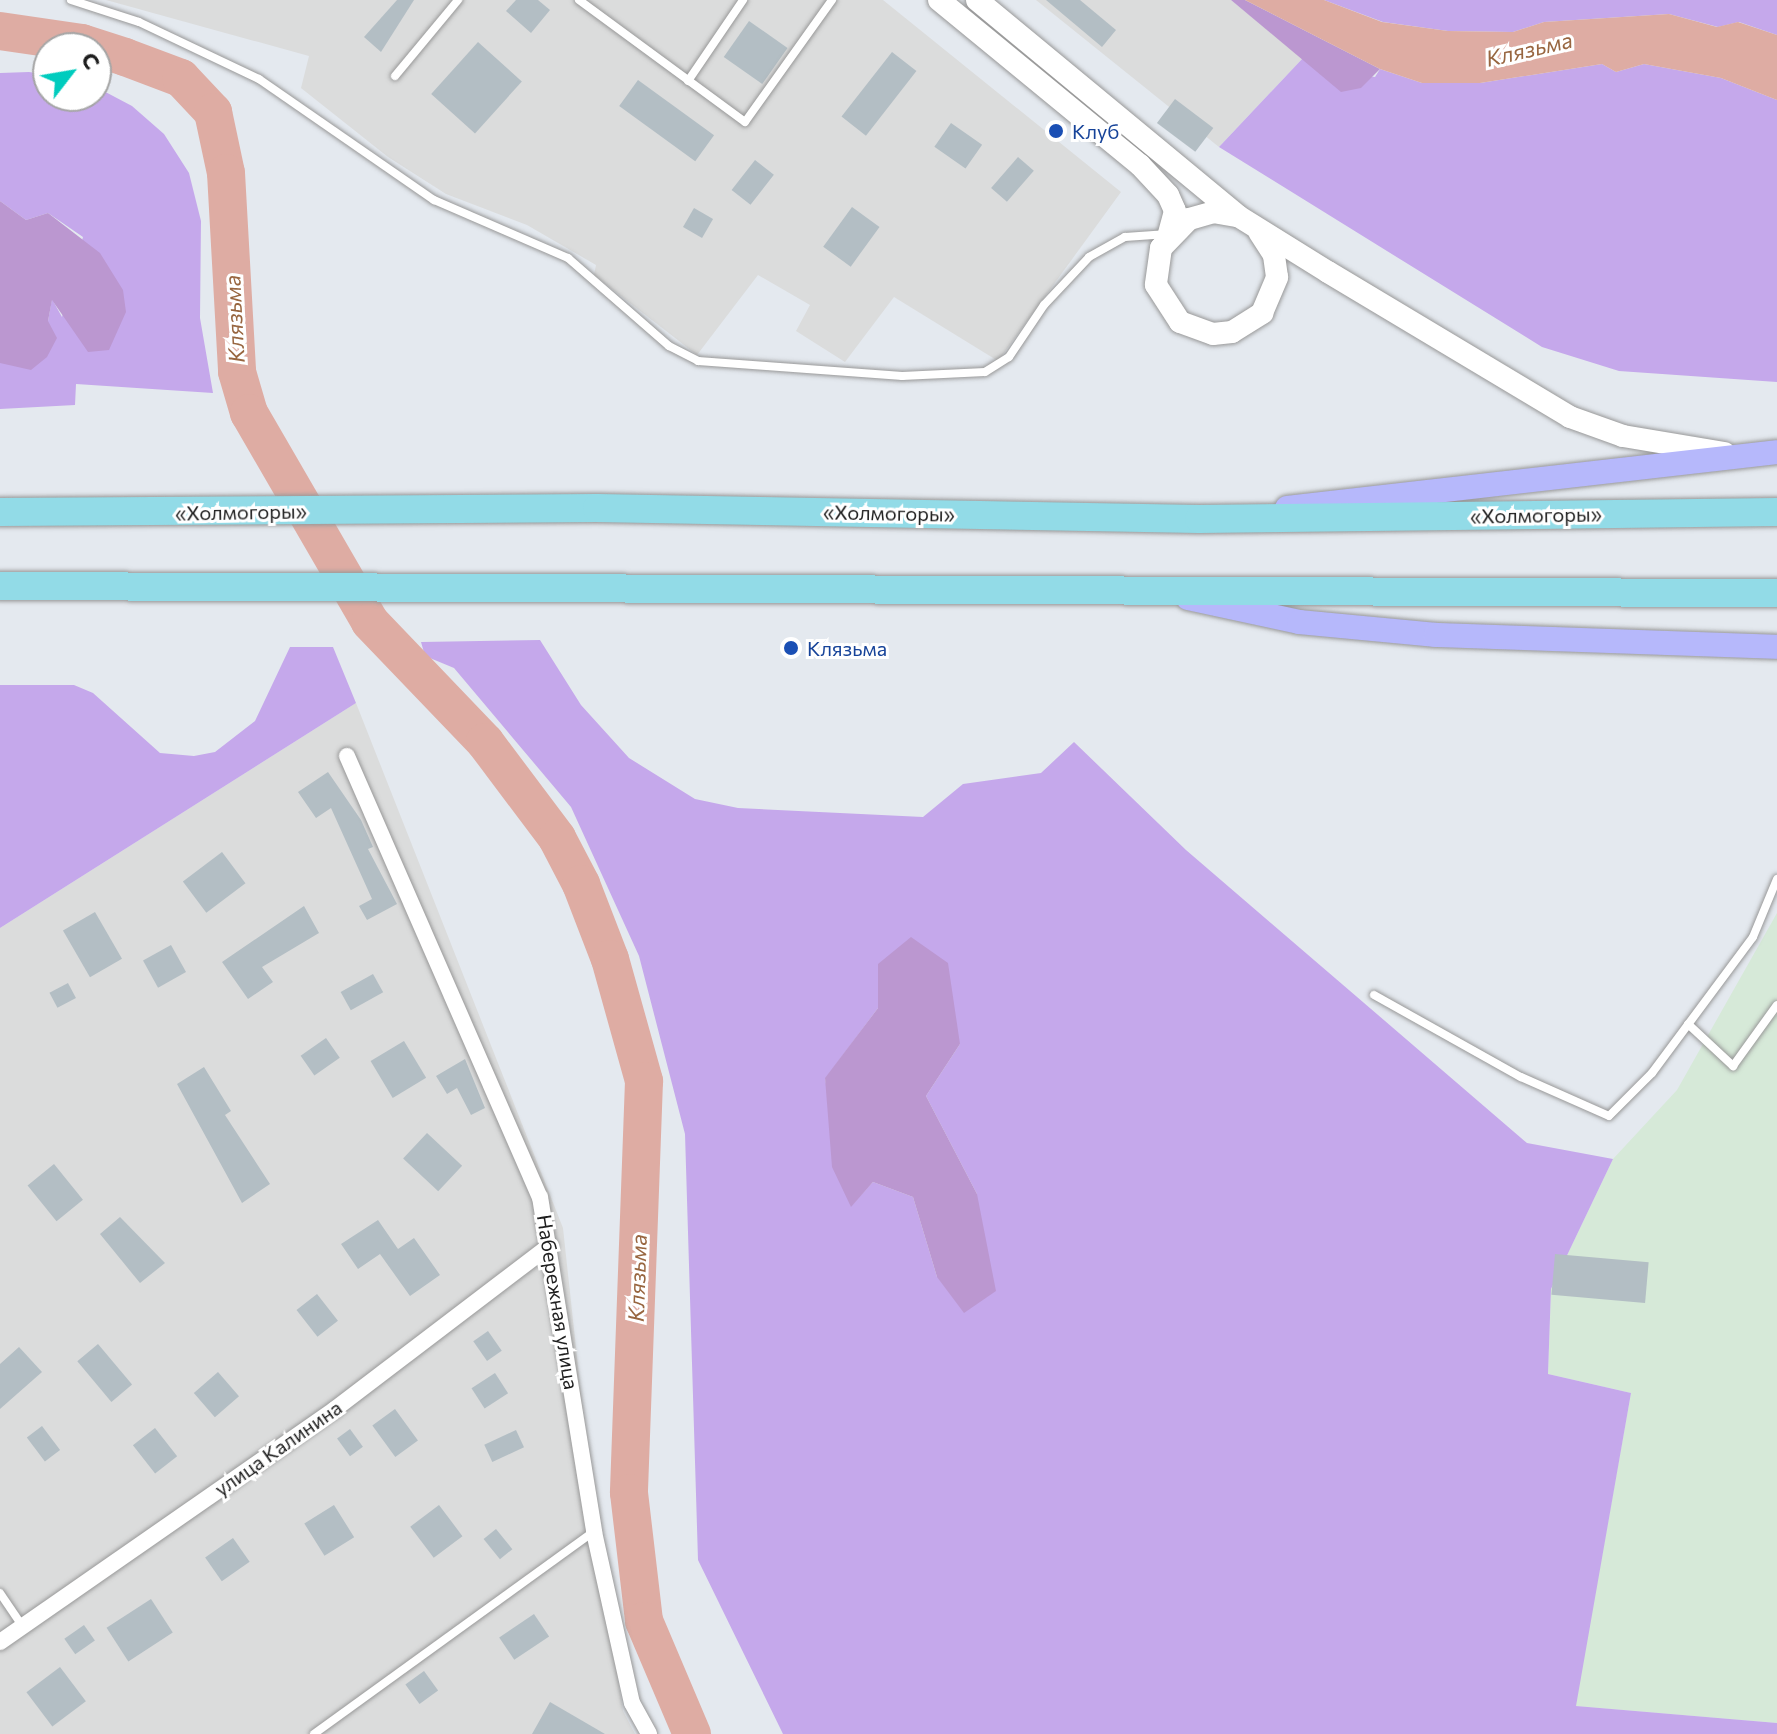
<!DOCTYPE html>
<meta charset="utf-8">
<style>
body{margin:0}
#map{position:relative;width:1777px;height:1734px;overflow:hidden;background:#e4e9ef;font-family:Commissioner,sans-serif}
div>[style]{position:absolute}
[style*='--x']{left:calc(var(--x)*1px);top:calc(var(--y)*1px);width:calc(var(--w)*1px);rotate:calc(var(--a)*1deg)}
.residential>*{inset:0;background:#dbdcdc}
.industrial>*{inset:0;background:#d6e9d8}
.grass>*{inset:0;background:#c5a8eb}
.forest>*{inset:0;background:#bb97d0}
.water>*{inset:0;background:#deaca3}
.river>*{height:38px;margin:-19px;padding:0 19px;transform-origin:19px;border-radius:19px;background:#deaca3}
.building>*{inset:0;background:#b3bec4;transform-origin:0 0}
.roads{filter:drop-shadow(0 0 2px #989898) drop-shadow(0 0 2px #989898)}
.service>*{height:8px;margin:-4px;padding:0 4px;transform-origin:4px;border-radius:4px;background:#fff}
.minor>*{height:16px;margin:-8px;padding:0 8px;transform-origin:8px;border-radius:8px;background:#fff}
.tertiary>*{height:22px;margin:-11px;padding:0 11px;transform-origin:11px;border-radius:11px;background:#fff}
.secondary>*{height:24px;margin:-12px;padding:0 12px;transform-origin:12px;border-radius:12px;background:#b6b8fb}
.trunk>*{height:28px;margin:-14px;padding:0 14px;transform-origin:14px;border-radius:14px;background:#92dbe7}
.dots>*{width:22px;height:22px;translate:-50% -50%;box-sizing:border-box;border:4px solid #fff;border-radius:50%}
span{translate:-50% -50%;white-space:nowrap;text-align:center;line-height:1.15;-webkit-text-stroke:6px #fff;paint-order:stroke}
.transit-label{font-size:20px;color:#164399}
.left{translate:0 -50%;text-align:left}
.street-label{font-size:20px;color:#1e1e1e}
.water-label{font-size:22px;color:#986640;font-style:italic}
.north{position:absolute;left:32px;top:32px;width:80px;height:80px;box-sizing:border-box;background:#fff;border:2px solid #a5a5a5;border-radius:50%;rotate:59deg;font-size:22px;font-weight:700;line-height:32px;text-align:center;color:#1e1e1e}
.north::after{content:'';display:block;margin:auto;width:28px;height:36px;background:#00ccbe;clip-path:polygon(50% 0,100% 100%,50% 72%,0 100%)}
</style>
<div id="map">
<div class="residential">
<div style="clip-path:polygon(106px 0,883px 0,1121px 192px,998px 361px,894px 297px,845px 362px,796px 331px,810px 305px,758px 275px,697px 355px,594px 275px,596px 265px,527px 225px,446px 194px,388px 157px,301px 88px,309px 56px)"></div>
<div style="clip-path:polygon(1036px 0,1231px 0,1303px 58px,1219px 147px)"></div>
<div style="clip-path:polygon(356px 703px,563px 1228px,598px 1550px,623px 1711px,635px 1734px,0 1734px,0 928px)"></div>
</div>
<div class="industrial">
<div style="clip-path:polygon(1777px 913px,1777px 1723px,1575px 1706px,1631px 1393px,1548px 1374px,1551px 1289px,1613px 1159px,1677px 1090px)"></div>
</div>
<div class="grass">
<div style="clip-path:polygon(1324px 0,1777px 0,1777px 35px,1739px 22px,1718px 27px,1669px 14px,1544px 22px,1513px 32px,1448px 31px,1383px 22px)"></div>
<div style="clip-path:polygon(1303px 58px,1317px 69px,1375px 77px,1380px 69px,1422px 83px,1480px 83px,1602px 64px,1616px 72px,1644px 64px,1721px 78px,1777px 100px,1777px 382px,1619px 371px,1542px 347px,1219px 147px)"></div>
<div style="clip-path:polygon(29px 72px,48px 75px,48px 96px,96px 96px,96px 87px,132px 106px,164px 134px,189px 173px,201px 221px,200px 318px,213px 393px,76px 384px,75px 405px,0 409px,0 363px,10px 362px,48px 321px,52px 299px,62px 317px,83px 237px,48px 213px,26px 220px,0 201px,0 73px)"></div>
<div style="clip-path:polygon(evenodd,540px 640px,581px 705px,629px 758px,695px 799px,738px 808px,923px 817px,963px 784px,1041px 773px,1074px 742px,1186px 850px,1527px 1143px,1613px 1159px,1551px 1289px,1548px 1374px,1631px 1393px,1576px 1706px,1777px 1723px,1777px 1734px,783px 1734px,698px 1560px,685px 1134px,639px 956px,571px 807px,454px 668px,425px 656px,421px 642px,540px 640px,878px 964px,960px 1044px,926px 1096px,977px 1194px,937px 1277px,913px 1197px,873px 1182px,851px 1206px,825px 1079px,878px 1008px,878px 964px)"></div>
<div style="clip-path:polygon(290px 647px,333px 647px,356px 703px,0 928px,0 685px,74px 685px,93px 693px,160px 753px,194px 756px,215px 752px,255px 721px)"></div>
</div>
<div class="forest">
<div style="clip-path:polygon(1231px 0,1245px 0,1380px 69px,1361px 88px,1341px 92px)"></div>
<div style="clip-path:polygon(0 201px,26px 220px,48px 213px,100px 253px,123px 290px,126px 312px,109px 350px,88px 352px,52px 300px,48px 321px,57px 338px,47px 357px,31px 370px,0 363px)"></div>
<div style="clip-path:polygon(911px 937px,948px 963px,960px 1044px,926px 1096px,977px 1194px,996px 1291px,964px 1313px,937px 1277px,913px 1197px,873px 1182px,851px 1207px,832px 1167px,825px 1078px,878px 1008px,878px 964px)"></div>
</div>
<div class="water">
<div style="clip-path:polygon(1245px 0,1324px 0,1382px 22px,1448px 31px,1513px 32px,1544px 22px,1669px 14px,1717px 27px,1738px 22px,1777px 35px,1777px 100px,1721px 78px,1644px 64px,1616px 72px,1602px 64px,1480px 83px,1422px 83px,1380px 69px)"></div>
</div>
<div class="river">
<div style="--x:0;--y:31;--w:83;--a:8.3"></div>
<div style="--x:82;--y:43;--w:45;--a:18"></div>
<div style="--x:125;--y:57;--w:60;--a:20.6"></div>
<div style="--x:181;--y:78;--w:47;--a:46.7"></div>
<div style="--x:213;--y:112;--w:62;--a:78"></div>
<div style="--x:226;--y:173;--w:199;--a:86.8"></div>
<div style="--x:237;--y:372;--w:43;--a:73.7"></div>
<div style="--x:249;--y:413;--w:241;--a:59.9"></div>
<div style="--x:370;--y:622;--w:166;--a:46.2"></div>
<div style="--x:485;--y:742;--w:120;--a:53.1"></div>
<div style="--x:557;--y:838;--w:52;--a:62.4"></div>
<div style="--x:581;--y:884;--w:80;--a:68.9"></div>
<div style="--x:610;--y:959;--w:127;--a:74.4"></div>
<div style="--x:644;--y:1081;--w:412;--a:92.1"></div>
<div style="--x:629;--y:1493;--w:129;--a:83.3"></div>
<div style="--x:644;--y:1621;--w:123;--a:67"></div>
</div>
<div class="building">
<div style="clip-path:polygon(397px 0,414px 0,381px 52px,364px 37px)"></div>
<div style="clip-path:polygon(516px 0,538px 0,550px 10px,531px 33px,506px 11px)"></div>
<div style="clip-path:polygon(1046px 0,1080px 0,1116px 30px,1102px 47px)"></div>
<div style="left:749px;top:21px;width:47px;height:44px;rotate:35deg"></div>
<div style="left:478px;top:42px;width:59px;height:70px;rotate:42deg"></div>
<div style="left:892px;top:52px;width:31px;height:82px;rotate:38deg"></div>
<div style="left:638px;top:80px;width:94px;height:32px;rotate:36deg"></div>
<div style="left:1175px;top:99px;width:48px;height:30px;rotate:37deg"></div>
<div style="left:951px;top:123px;width:38px;height:29px;rotate:35deg"></div>
<div style="left:1018px;top:157px;width:21px;height:41px;rotate:41deg"></div>
<div style="left:755px;top:160px;width:24px;height:38px;rotate:38deg"></div>
<div style="left:852px;top:207px;width:34px;height:49px;rotate:36deg"></div>
<div style="left:694px;top:208px;width:22px;height:22px;rotate:30deg"></div>
<div style="clip-path:polygon(328px 772px,361px 820px,373px 847px,368px 849px,397px 904px,367px 920px,359px 906px,372px 899px,331px 808px,316px 818px,298px 792px)"></div>
<div style="left:222px;top:852px;width:39px;height:49px;rotate:53deg"></div>
<div style="clip-path:polygon(304px 906px,319px 933px,262px 967px,273px 982px,248px 999px,222px 962px)"></div>
<div style="left:95px;top:912px;width:54px;height:37px;rotate:60deg"></div>
<div style="left:171px;top:945px;width:31px;height:32px;rotate:61deg"></div>
<div style="left:373px;top:974px;width:21px;height:37px;rotate:61deg"></div>
<div style="left:68px;top:983px;width:17px;height:21px;rotate:62deg"></div>
<div style="left:326px;top:1038px;width:24px;height:31px;rotate:55deg"></div>
<div style="left:404px;top:1041px;width:43px;height:39px;rotate:59deg"></div>
<div style="clip-path:polygon(465px 1059px,485px 1108px,471px 1115px,457px 1088px,447px 1094px,436px 1076px)"></div>
<div style="clip-path:polygon(204px 1067px,231px 1111px,225px 1115px,270px 1184px,242px 1203px,177px 1084px)"></div>
<div style="left:427px;top:1133px;width:48px;height:35px;rotate:43deg"></div>
<div style="left:54px;top:1164px;width:46px;height:34px;rotate:51deg"></div>
<div style="clip-path:polygon(120px 1217px,165px 1263px,140px 1283px,100px 1234px)"></div>
<div style="clip-path:polygon(378px 1220px,398px 1249px,414px 1238px,440px 1275px,410px 1296px,380px 1254px,358px 1269px,341px 1244px)"></div>
<div style="left:1555px;top:1254px;width:94px;height:41px;rotate:5deg"></div>
<div style="left:317px;top:1294px;width:34px;height:26px;rotate:52deg"></div>
<div style="left:488px;top:1331px;width:24px;height:18px;rotate:55deg"></div>
<div style="left:98px;top:1344px;width:53px;height:27px;rotate:50deg"></div>
<div style="clip-path:polygon(19px 1347px,42px 1372px,0 1409px,0 1364px)"></div>
<div style="left:218px;top:1372px;width:32px;height:32px;rotate:49deg"></div>
<div style="left:495px;top:1373px;width:24px;height:28px;rotate:57deg"></div>
<div style="left:395px;top:1409px;width:39px;height:28px;rotate:54deg"></div>
<div style="left:42px;top:1426px;width:30px;height:19px;rotate:53deg"></div>
<div style="left:155px;top:1428px;width:36px;height:28px;rotate:52deg"></div>
<div style="left:350px;top:1429px;width:22px;height:16px;rotate:54deg"></div>
<div style="left:516px;top:1430px;width:19px;height:35px;rotate:65deg"></div>
<div style="left:334px;top:1505px;width:38px;height:35px;rotate:58deg"></div>
<div style="left:439px;top:1505px;width:39px;height:36px;rotate:53deg"></div>
<div style="left:496px;top:1529px;width:26px;height:16px;rotate:51deg"></div>
<div style="left:233px;top:1538px;width:29px;height:34px;rotate:55deg"></div>
<div style="left:151px;top:1599px;width:40px;height:53px;rotate:57deg"></div>
<div style="left:534px;top:1614px;width:27px;height:42px;rotate:56deg"></div>
<div style="left:84px;top:1625px;width:19px;height:24px;rotate:55deg"></div>
<div style="left:60px;top:1667px;width:43px;height:42px;rotate:53deg"></div>
<div style="left:424px;top:1671px;width:24px;height:23px;rotate:54deg"></div>
<div style="clip-path:polygon(550px 1702px,605px 1734px,532px 1734px)"></div>
</div>
<div class="roads">
<div class="service">
<div style="--x:71;--y:0;--w:71;--a:17.9"></div>
<div style="--x:139;--y:22;--w:133;--a:25.4"></div>
<div style="--x:259;--y:79;--w:213;--a:34.7"></div>
<div style="--x:434;--y:200;--w:146;--a:23.4"></div>
<div style="--x:568;--y:258;--w:134;--a:41.1"></div>
<div style="--x:669;--y:346;--w:33;--a:27"></div>
<div style="--x:698;--y:361;--w:205;--a:4.2"></div>
<div style="--x:902;--y:376;--w:83;--a:-2.8"></div>
<div style="--x:985;--y:372;--w:28;--a:-32"></div>
<div style="--x:1009;--y:357;--w:63;--a:-56.1"></div>
<div style="--x:1044;--y:305;--w:66;--a:-46.8"></div>
<div style="--x:1089;--y:257;--w:41;--a:-29.1"></div>
<div style="--x:1125;--y:237;--w:43;--a:-4"></div>
<div style="--x:579;--y:0;--w:206;--a:36.3"></div>
<div style="--x:745;--y:122;--w:150;--a:-54.5"></div>
<div style="--x:395;--y:76;--w:99;--a:-50.3"></div>
<div style="--x:688;--y:81;--w:98;--a:-55.8"></div>
<div style="--x:1374;--y:995;--w:168;--a:29.2"></div>
<div style="--x:1521;--y:1077;--w:96;--a:23.9"></div>
<div style="--x:1609;--y:1116;--w:61;--a:-45"></div>
<div style="--x:1652;--y:1073;--w:169;--a:-53.4"></div>
<div style="--x:1753;--y:937;--w:63;--a:-67.5"></div>
<div style="--x:1688;--y:1024;--w:62;--a:43"></div>
<div style="--x:1733;--y:1066;--w:75;--a:-54.2"></div>
<div style="--x:0;--y:1593;--w:41;--a:55.9"></div>
<div style="--x:314;--y:1734;--w:344;--a:-35.9"></div>
</div>
<div class="minor">
<div style="--x:347;--y:756;--w:481;--a:66.4"></div>
<div style="--x:540;--y:1197;--w:339;--a:80.8"></div>
<div style="--x:594;--y:1532;--w:175;--a:77.5"></div>
<div style="--x:632;--y:1703;--w:35;--a:61"></div>
<div style="--x:0;--y:1642;--w:408;--a:-34.8"></div>
<div style="--x:335;--y:1409;--w:270;--a:-37.3"></div>
</div>
<div class="tertiary">
<div style="--x:939;--y:0;--w:260;--a:39.4"></div>
<div style="--x:1140;--y:165;--w:41;--a:47"></div>
<div style="--x:1168;--y:195;--w:17;--a:66"></div>
<div style="--x:1175;--y:211;--w:24;--a:105"></div>
<div style="--x:977;--y:0;--w:339;--a:39.6"></div>
<div style="--x:1238;--y:216;--w:106;--a:31.9"></div>
<div style="--x:1328;--y:272;--w:282;--a:30.9"></div>
<div style="--x:1570;--y:417;--w:56;--a:19.7"></div>
<div style="--x:1623;--y:436;--w:103;--a:9.5"></div>
<div style="--x:1236;--y:216;--w:22;--a:-170"></div>
<div style="--x:1214;--y:212;--w:26;--a:164"></div>
<div style="--x:1189;--y:219;--w:40;--a:134"></div>
<div style="--x:1161;--y:248;--w:37;--a:98"></div>
<div style="--x:1156;--y:285;--w:44;--a:57"></div>
<div style="--x:1180;--y:322;--w:35;--a:20"></div>
<div style="--x:1213;--y:334;--w:19;--a:-6"></div>
<div style="--x:1232;--y:332;--w:36;--a:-32"></div>
<div style="--x:1262;--y:313;--w:39;--a:-67"></div>
<div style="--x:1277;--y:277;--w:22;--a:-98"></div>
<div style="--x:1274;--y:255;--w:27;--a:-123"></div>
</div>
<div class="secondary">
<div style="--x:1287;--y:508;--w:493;--a:-6.5"></div>
<div style="--x:1188;--y:598;--w:114;--a:12.2"></div>
<div style="--x:1299;--y:622;--w:138;--a:5.4"></div>
<div style="--x:1436;--y:635;--w:341;--a:2"></div>
</div>
<div class="trunk">
<div style="--x:0;--y:512;--w:597;--a:-0.38"></div>
<div style="--x:597;--y:508;--w:602;--a:1.05"></div>
<div style="--x:1199;--y:519;--w:578;--a:-0.69"></div>
<div style="--x:0;--y:586;--w:1777;--a:0.23"></div>
</div>
</div>
<div class="dots">
<div style="left:1056px;top:131px;background:#1a4fb4"></div>
<div style="left:791px;top:648px;background:#1a4fb4"></div>
</div>
<div class="transit-label">
<span class="left" style="left:1072px;top:131px">Клуб</span>
<span class="left" style="left:807px;top:648px">Клязьма</span>
</div>
<div class="street-label">
<span style="left:241px;top:512px;rotate:-1deg">«Холмогоры»</span>
<span style="left:889px;top:513px;rotate:1deg">«Холмогоры»</span>
<span style="left:1536px;top:515px;rotate:-1deg">«Холмогоры»</span>
<span style="left:558px;top:1302px;rotate:81deg">Набережная улица</span>
<span style="left:278px;top:1448px;rotate:-35deg">улица Калинина</span>
</div>
<div class="water-label">
<span style="left:1529px;top:49px;rotate:-13deg">Клязьма</span>
<span style="left:234px;top:319px;rotate:-93deg">Клязьма</span>
<span style="left:637px;top:1278px;rotate:-88deg">Клязьма</span>
</div>
<div class="north">С</div>
</div>
